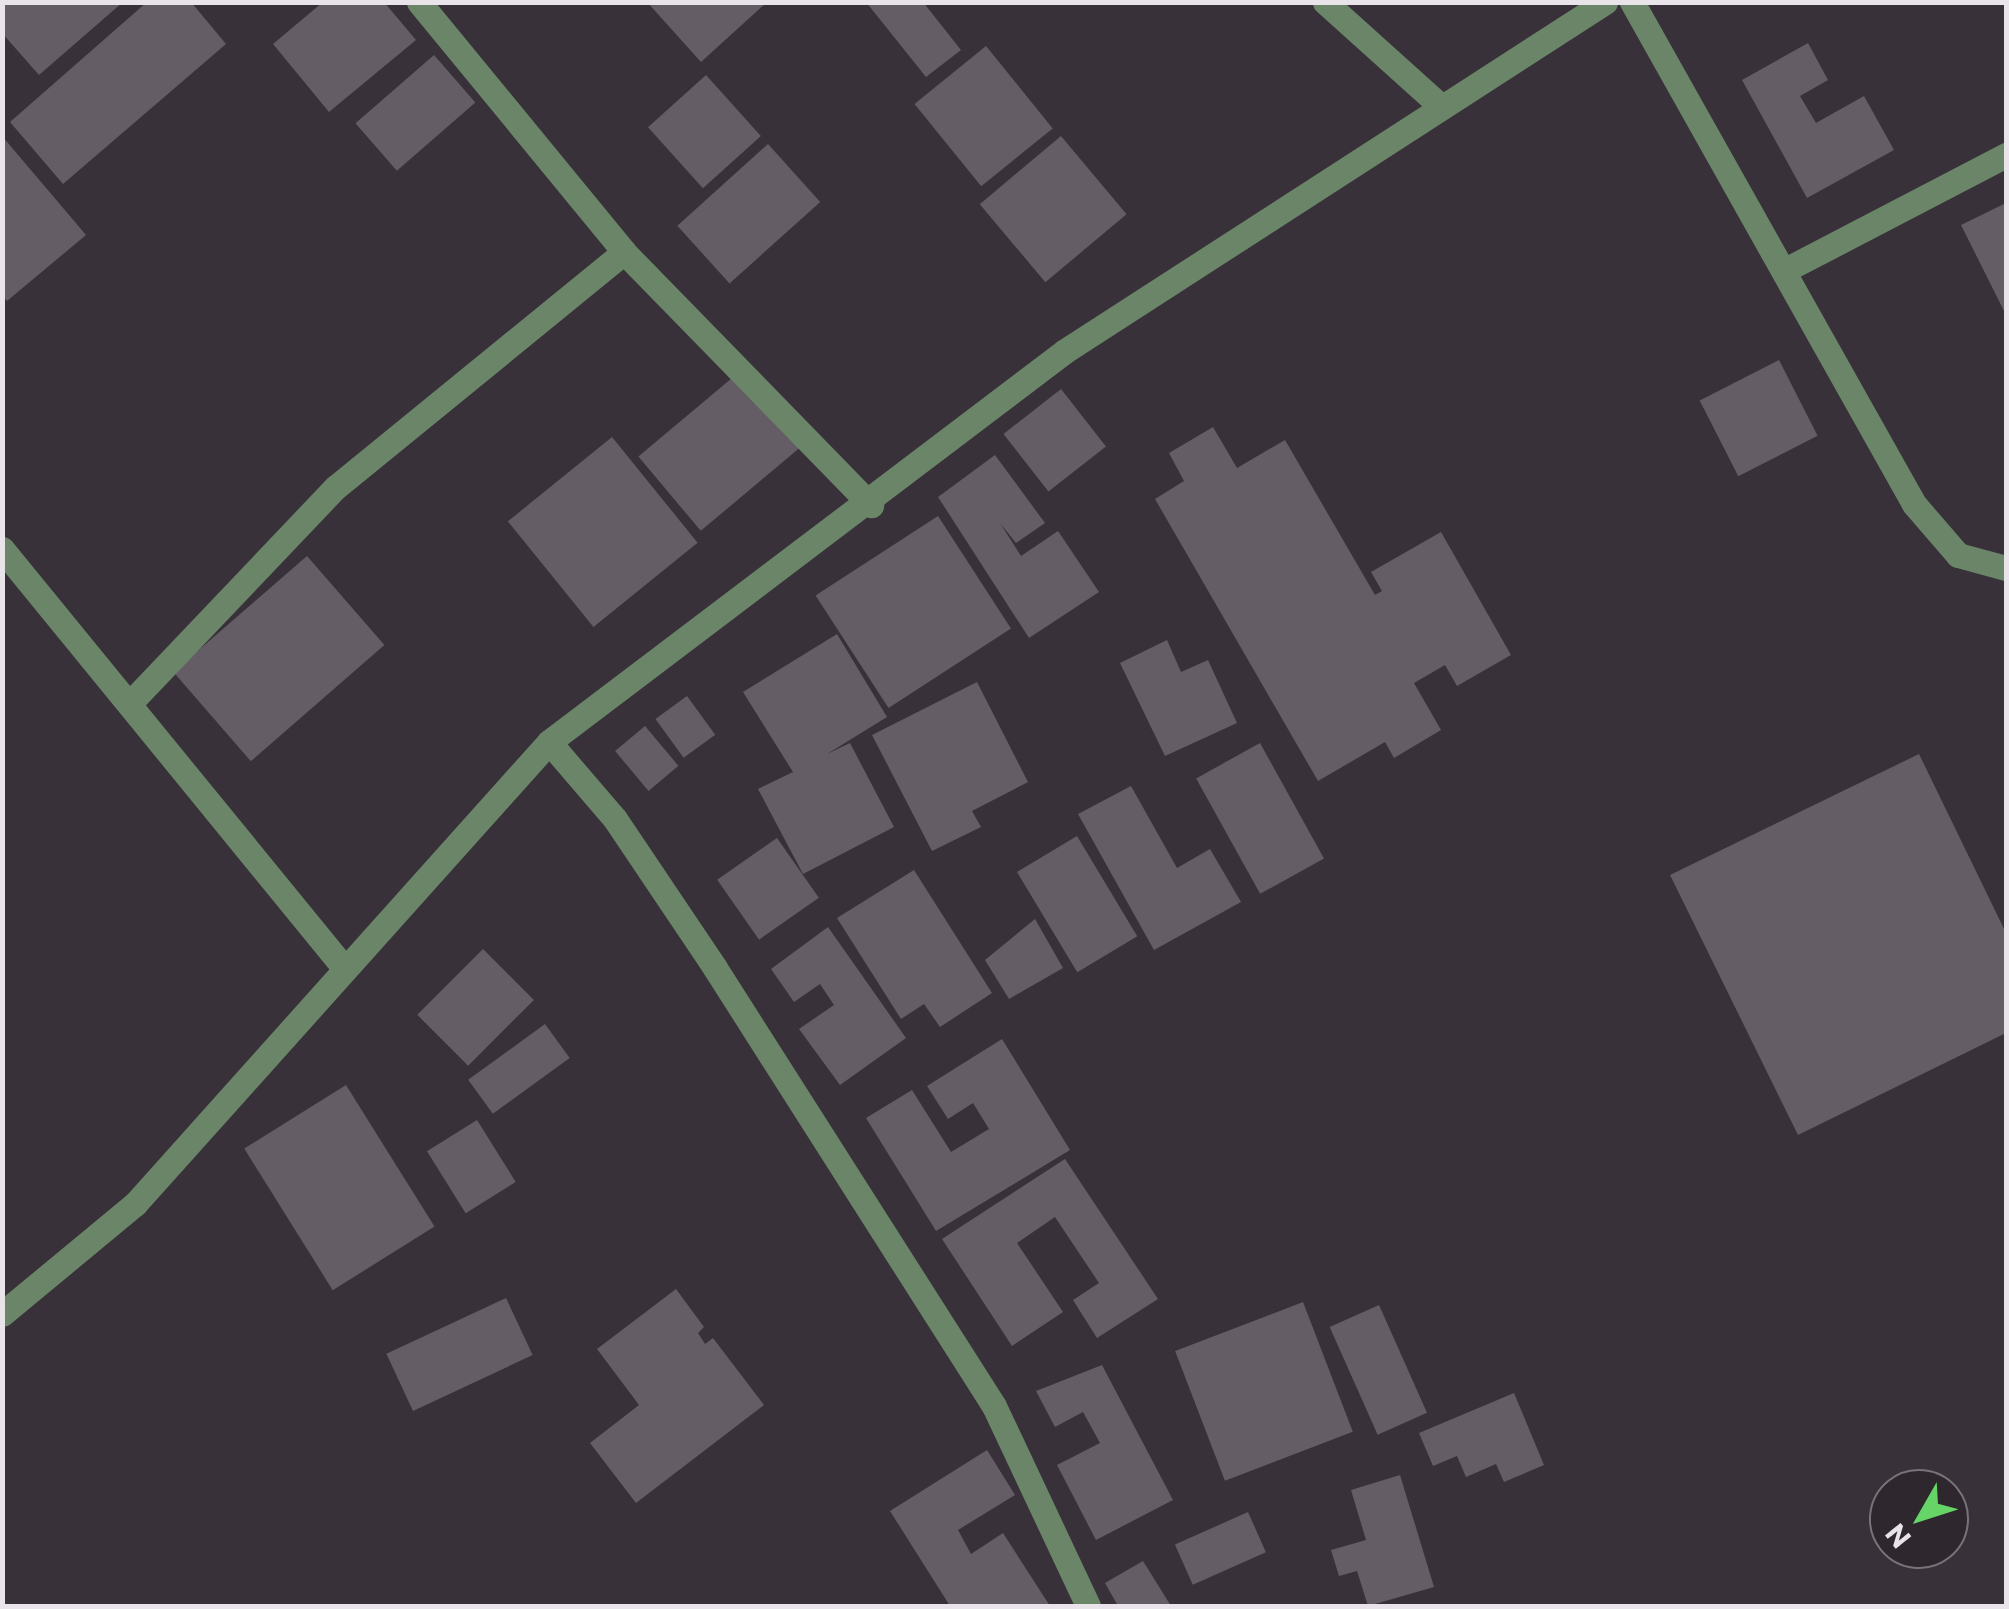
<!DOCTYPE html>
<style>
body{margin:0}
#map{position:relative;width:2009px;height:1609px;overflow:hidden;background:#383139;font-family:Commissioner,sans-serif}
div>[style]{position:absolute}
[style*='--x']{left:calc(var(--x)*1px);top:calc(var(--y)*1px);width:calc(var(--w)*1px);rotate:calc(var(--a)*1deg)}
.building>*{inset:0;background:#655d66;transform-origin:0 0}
.minor>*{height:25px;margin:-12.5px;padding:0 12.5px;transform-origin:12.5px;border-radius:12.5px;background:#6b8569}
span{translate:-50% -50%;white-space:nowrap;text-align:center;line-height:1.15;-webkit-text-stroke:9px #2e272e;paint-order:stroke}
.frame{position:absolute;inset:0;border:5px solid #e9e4e9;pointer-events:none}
.north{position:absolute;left:1869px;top:1469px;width:100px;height:100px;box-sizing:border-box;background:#2e272e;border:2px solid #797379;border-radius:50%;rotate:231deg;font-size:28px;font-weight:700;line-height:40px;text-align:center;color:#e9e4e9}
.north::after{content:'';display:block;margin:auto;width:35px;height:45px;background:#66d466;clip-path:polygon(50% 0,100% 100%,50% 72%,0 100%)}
</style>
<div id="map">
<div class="building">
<div style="clip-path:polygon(2px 2px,123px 2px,39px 75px,2px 33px)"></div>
<div style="clip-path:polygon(147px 2px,191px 2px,226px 44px,63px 184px,10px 122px)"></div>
<div style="clip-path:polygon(323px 2px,384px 2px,416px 40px,329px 112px,273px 44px)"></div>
<div style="clip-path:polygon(647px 2px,767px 2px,701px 62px)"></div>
<div style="clip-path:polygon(866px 2px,923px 2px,961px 50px,926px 77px)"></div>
<div style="clip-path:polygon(1808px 43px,1828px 80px,1800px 96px,1816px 123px,1864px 96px,1894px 150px,1807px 198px,1742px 80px)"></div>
<div style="left:986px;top:46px;width:106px;height:92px;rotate:51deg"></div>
<div style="left:434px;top:55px;width:63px;height:104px;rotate:49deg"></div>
<div style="left:706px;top:75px;width:82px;height:78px;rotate:48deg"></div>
<div style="clip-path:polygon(2px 136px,86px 235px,7px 301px,2px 295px)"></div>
<div style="left:1061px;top:136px;width:102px;height:106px;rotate:50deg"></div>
<div style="left:768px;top:144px;width:78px;height:122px;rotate:48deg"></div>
<div style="clip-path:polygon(2006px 203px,2006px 315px,1961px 225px)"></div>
<div style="left:1779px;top:360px;width:85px;height:89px;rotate:63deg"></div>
<div style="left:738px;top:373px;width:97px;height:130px;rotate:50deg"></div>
<div style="left:1061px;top:389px;width:73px;height:73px;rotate:52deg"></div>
<div style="clip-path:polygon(1213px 427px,1237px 468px,1285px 440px,1375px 595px,1382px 591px,1371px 572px,1441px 532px,1511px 655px,1457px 686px,1445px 665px,1414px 683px,1441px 730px,1394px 758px,1385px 742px,1318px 781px,1155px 499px,1184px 481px,1169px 453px)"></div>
<div style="left:612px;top:437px;width:136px;height:134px;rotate:51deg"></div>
<div style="clip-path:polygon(995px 455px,1045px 523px,1016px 543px,1000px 523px,1021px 556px,1058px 531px,1099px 592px,1029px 638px,938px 497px)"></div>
<div style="left:938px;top:516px;width:134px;height:146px;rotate:57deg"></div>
<div style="left:307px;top:556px;width:118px;height:177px;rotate:49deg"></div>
<div style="clip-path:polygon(837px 634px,887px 717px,827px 754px,850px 743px,894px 827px,803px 874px,758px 789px,793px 772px,743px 692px)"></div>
<div style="clip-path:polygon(1167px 640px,1181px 672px,1208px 660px,1237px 723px,1165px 756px,1120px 663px)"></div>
<div style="clip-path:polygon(977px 682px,1028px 782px,972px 811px,981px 827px,932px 851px,872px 735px)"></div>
<div style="left:687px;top:696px;width:48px;height:39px;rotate:54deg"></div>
<div style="left:645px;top:726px;width:52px;height:39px;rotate:50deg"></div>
<div style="left:1260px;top:743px;width:132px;height:73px;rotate:61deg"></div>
<div style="clip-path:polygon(1919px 754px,2006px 933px,2006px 1033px,1798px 1135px,1670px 875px)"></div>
<div style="clip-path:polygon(1131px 786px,1177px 868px,1210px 849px,1241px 902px,1154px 950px,1078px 814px)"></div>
<div style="left:1077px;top:836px;width:117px;height:70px;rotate:59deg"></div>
<div style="left:777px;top:838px;width:73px;height:73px;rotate:55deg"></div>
<div style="clip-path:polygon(914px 870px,992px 993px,940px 1027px,924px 1004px,901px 1019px,837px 918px)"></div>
<div style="clip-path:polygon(1035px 919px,1063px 968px,1009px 999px,985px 960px)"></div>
<div style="clip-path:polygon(828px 927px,906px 1038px,840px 1085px,799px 1029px,834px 1005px,820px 984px,794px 1002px,771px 969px)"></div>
<div style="left:483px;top:949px;width:72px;height:93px;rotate:45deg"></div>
<div style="left:545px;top:1024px;width:42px;height:95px;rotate:54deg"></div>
<div style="clip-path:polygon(1002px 1039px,1070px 1150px,936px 1231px,866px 1118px,912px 1090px,951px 1152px,989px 1129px,973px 1103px,948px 1119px,927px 1086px)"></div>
<div style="left:346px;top:1085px;width:167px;height:120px;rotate:58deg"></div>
<div style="left:477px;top:1120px;width:73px;height:59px;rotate:58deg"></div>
<div style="clip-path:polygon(1065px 1159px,1158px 1299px,1097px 1338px,1073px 1300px,1099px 1283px,1055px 1217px,1017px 1243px,1063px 1312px,1012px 1346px,942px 1239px)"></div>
<div style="clip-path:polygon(676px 1289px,704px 1327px,698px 1333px,705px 1344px,713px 1338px,764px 1405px,636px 1503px,590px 1443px,639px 1405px,597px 1349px)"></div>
<div style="left:506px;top:1298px;width:63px;height:132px;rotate:65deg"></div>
<div style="left:1303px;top:1302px;width:139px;height:137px;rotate:69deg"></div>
<div style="left:1379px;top:1305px;width:118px;height:54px;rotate:66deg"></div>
<div style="clip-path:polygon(1102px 1365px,1173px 1500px,1096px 1540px,1057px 1465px,1100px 1443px,1083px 1412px,1055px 1427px,1036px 1391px)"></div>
<div style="clip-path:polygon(1514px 1393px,1544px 1465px,1504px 1482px,1496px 1464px,1466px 1477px,1457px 1456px,1433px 1466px,1419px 1433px)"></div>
<div style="clip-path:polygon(987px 1450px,1015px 1495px,958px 1530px,971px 1554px,1003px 1533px,1050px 1606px,950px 1606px,890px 1511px)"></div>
<div style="clip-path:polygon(1400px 1475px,1434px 1587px,1368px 1606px,1357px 1571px,1339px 1576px,1331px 1550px,1366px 1540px,1351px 1490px)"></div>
<div style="left:1248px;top:1512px;width:44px;height:80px;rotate:66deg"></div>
<div style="clip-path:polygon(1143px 1561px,1171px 1606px,1118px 1606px,1105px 1583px)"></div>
</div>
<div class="minor">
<div style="--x:419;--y:2;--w:323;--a:50.6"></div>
<div style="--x:624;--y:252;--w:354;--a:45.7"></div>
<div style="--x:1325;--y:2;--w:151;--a:42"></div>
<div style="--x:1632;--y:2;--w:576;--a:60.67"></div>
<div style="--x:1914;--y:504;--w:67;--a:49.2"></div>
<div style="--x:1958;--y:555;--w:50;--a:15.2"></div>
<div style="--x:1789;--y:268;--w:245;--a:-27.5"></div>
<div style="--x:2;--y:549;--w:536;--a:50.76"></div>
<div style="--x:131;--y:702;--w:297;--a:-46.4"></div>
<div style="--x:336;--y:487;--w:372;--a:-39.2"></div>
<div style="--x:549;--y:742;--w:101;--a:49.4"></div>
<div style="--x:615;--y:819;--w:179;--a:56.1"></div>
<div style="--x:715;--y:968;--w:519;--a:57.5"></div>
<div style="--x:994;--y:1406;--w:221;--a:64.8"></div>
<div style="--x:2;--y:1314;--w:173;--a:-39.6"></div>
<div style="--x:135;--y:1204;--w:620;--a:-48.14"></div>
<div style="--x:549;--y:742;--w:647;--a:-37.15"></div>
<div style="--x:1065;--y:351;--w:643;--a:-32.87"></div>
</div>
<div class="frame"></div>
<div class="north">N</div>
</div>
